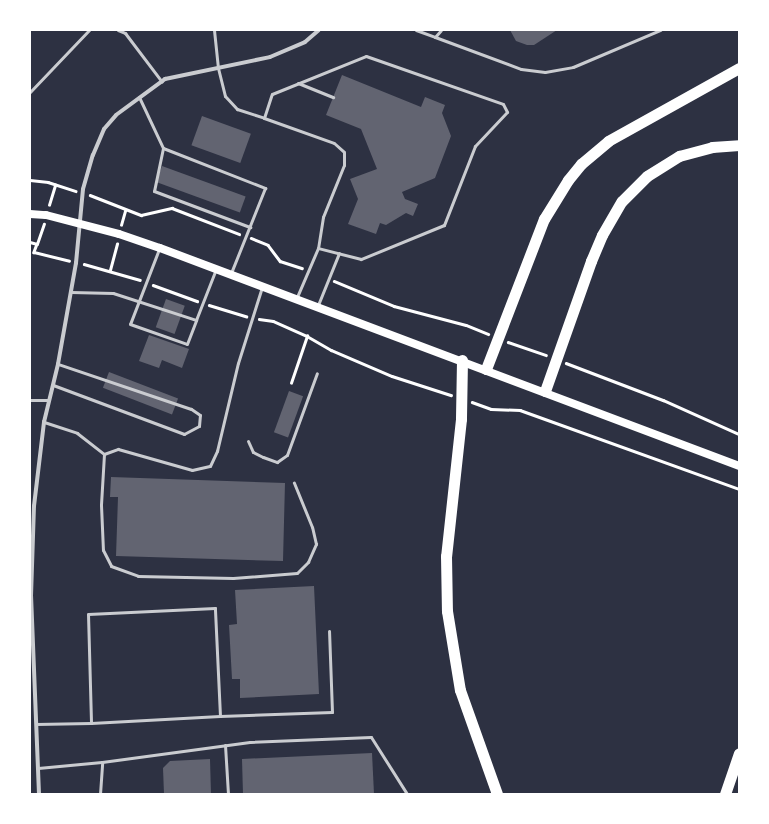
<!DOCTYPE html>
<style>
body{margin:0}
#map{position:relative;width:769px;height:824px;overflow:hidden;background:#2d3142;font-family:"IBM Plex Serif",serif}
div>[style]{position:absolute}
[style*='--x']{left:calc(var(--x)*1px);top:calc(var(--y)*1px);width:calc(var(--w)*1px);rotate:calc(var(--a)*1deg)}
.building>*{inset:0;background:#626471;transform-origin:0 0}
.path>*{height:2.5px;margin:-1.25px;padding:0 1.25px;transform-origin:1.25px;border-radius:1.25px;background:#fff}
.service>*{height:3px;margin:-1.5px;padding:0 1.5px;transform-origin:1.5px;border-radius:1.5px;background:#caccd0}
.minor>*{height:4px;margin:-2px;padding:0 2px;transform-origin:2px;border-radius:2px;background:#caccd0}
.secondary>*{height:8px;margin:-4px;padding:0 4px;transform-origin:4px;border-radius:4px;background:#fff}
.motorway>*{height:11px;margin:-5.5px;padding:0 5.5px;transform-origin:5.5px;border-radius:5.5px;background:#fff}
span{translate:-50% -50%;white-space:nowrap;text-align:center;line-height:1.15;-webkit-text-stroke:4px #fff;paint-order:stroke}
.frame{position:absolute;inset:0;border:31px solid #fff;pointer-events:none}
</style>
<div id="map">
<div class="building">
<div style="clip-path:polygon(510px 30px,557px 30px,534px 45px,527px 45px,516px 41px)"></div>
<div style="clip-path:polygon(342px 75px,421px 107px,425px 97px,445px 105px,442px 113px,451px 136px,435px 178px,402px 192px,405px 199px,418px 204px,413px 216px,406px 213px,386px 225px,380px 223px,376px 234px,348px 224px,358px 199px,350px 179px,377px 169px,361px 129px,326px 115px)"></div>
<div style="left:202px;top:116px;width:52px;height:31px;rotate:20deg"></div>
<div style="left:162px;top:166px;width:89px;height:17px;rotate:20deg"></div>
<div style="left:166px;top:299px;width:20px;height:30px;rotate:20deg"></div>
<div style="clip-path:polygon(149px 335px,189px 349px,182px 368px,162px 360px,159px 368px,139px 361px)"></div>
<div style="left:109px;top:372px;width:74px;height:17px;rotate:21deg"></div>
<div style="left:289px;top:391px;width:15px;height:44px;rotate:20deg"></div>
<div style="clip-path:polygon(111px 477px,285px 483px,283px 561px,116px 556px,118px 497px,110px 497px)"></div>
<div style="clip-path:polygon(314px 586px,319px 694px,240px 698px,240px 679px,232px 679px,229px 625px,237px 624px,235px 590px)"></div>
<div style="clip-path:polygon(372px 753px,374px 794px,243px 794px,242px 759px)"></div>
<div style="clip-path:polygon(210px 759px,211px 794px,164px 794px,163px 768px,170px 761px)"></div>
</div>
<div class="path">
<div style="--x:30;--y:180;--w:18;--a:6"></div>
<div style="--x:48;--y:182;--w:29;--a:18"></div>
<div style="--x:90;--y:195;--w:55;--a:21.4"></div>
<div style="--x:141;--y:215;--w:32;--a:-13"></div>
<div style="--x:172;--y:208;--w:72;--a:21.2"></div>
<div style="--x:49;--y:205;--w:21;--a:-73"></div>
<div style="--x:121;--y:225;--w:15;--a:-74"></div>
<div style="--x:251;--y:238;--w:18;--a:22"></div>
<div style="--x:268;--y:245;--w:20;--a:53"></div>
<div style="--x:280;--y:261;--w:23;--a:18"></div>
<div style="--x:30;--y:242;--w:7;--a:16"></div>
<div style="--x:37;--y:244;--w:9;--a:111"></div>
<div style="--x:34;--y:252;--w:36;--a:14"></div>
<div style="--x:37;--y:244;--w:21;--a:-71"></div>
<div style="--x:84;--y:264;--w:58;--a:15.9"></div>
<div style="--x:110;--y:270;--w:27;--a:-75"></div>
<div style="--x:334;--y:281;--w:65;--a:22.6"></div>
<div style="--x:394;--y:306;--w:74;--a:14.8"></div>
<div style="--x:466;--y:325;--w:24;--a:22"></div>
<div style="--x:153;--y:285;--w:47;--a:20"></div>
<div style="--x:209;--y:305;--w:39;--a:17"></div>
<div style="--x:259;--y:319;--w:14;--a:8"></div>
<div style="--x:273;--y:321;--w:37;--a:24"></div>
<div style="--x:307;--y:336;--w:28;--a:30"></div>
<div style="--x:331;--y:350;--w:66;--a:23.1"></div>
<div style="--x:392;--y:376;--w:62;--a:17.9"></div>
<div style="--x:508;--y:342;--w:40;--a:18.9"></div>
<div style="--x:566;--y:363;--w:104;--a:20.9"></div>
<div style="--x:663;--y:400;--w:83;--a:24.1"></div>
<div style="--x:291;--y:383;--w:50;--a:-71.2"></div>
<div style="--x:472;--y:402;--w:20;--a:20"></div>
<div style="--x:491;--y:409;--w:29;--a:2"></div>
<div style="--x:520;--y:410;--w:233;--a:19.8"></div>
</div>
<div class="service">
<div style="--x:118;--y:30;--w:8;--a:23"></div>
<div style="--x:125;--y:33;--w:61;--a:52.9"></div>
<div style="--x:214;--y:30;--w:38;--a:84"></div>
<div style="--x:218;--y:68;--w:29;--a:76"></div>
<div style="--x:225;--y:96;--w:18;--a:47"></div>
<div style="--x:237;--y:109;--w:28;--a:18"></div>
<div style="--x:264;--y:118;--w:25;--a:-72"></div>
<div style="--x:272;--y:94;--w:101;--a:-22"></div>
<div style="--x:366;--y:56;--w:145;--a:19.3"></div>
<div style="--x:503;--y:104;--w:9;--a:63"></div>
<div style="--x:507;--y:112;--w:47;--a:133.3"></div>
<div style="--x:475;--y:146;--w:85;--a:111.4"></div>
<div style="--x:444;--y:225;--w:90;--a:157.7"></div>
<div style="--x:361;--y:259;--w:44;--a:-165.7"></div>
<div style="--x:318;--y:248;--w:53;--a:113.2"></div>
<div style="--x:416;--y:30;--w:20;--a:20"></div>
<div style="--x:435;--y:37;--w:9;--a:-49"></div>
<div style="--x:435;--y:37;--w:92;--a:20.4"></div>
<div style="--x:521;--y:69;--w:24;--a:7"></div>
<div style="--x:545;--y:72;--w:28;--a:-10"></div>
<div style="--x:573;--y:67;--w:95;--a:-23"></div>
<div style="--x:298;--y:83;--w:38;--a:22"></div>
<div style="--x:30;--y:92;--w:86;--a:-46.4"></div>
<div style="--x:139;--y:97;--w:56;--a:64.8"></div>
<div style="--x:163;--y:148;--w:110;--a:21.4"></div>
<div style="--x:265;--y:188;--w:92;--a:111.8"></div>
<div style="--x:264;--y:118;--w:74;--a:19.7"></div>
<div style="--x:334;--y:143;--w:13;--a:42"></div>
<div style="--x:344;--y:152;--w:13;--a:90"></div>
<div style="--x:344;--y:165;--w:56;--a:112"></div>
<div style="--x:323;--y:217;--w:31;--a:99"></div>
<div style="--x:163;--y:148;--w:44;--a:101.8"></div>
<div style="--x:154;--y:191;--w:103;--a:20.6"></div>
<div style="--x:159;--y:249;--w:80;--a:111.1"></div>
<div style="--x:130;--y:324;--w:60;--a:19.3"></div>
<div style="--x:187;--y:344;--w:26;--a:-69"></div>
<div style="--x:71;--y:292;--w:42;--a:1.4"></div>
<div style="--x:113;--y:293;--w:87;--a:18"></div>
<div style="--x:196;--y:320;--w:55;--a:-68.6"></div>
<div style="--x:318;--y:305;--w:56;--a:-68"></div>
<div style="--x:53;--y:385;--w:140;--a:20.5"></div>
<div style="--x:184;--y:434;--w:17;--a:-28"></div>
<div style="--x:199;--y:426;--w:11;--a:-85"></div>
<div style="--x:200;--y:415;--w:11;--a:-146"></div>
<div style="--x:191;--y:409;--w:140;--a:-161.3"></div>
<div style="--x:30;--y:400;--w:19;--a:0"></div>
<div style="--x:44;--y:422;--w:35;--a:18"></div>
<div style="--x:77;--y:433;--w:34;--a:38"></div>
<div style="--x:104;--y:454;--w:51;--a:93.4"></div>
<div style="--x:101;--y:505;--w:45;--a:87.5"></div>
<div style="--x:103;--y:550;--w:18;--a:63"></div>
<div style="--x:111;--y:566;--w:29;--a:20"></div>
<div style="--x:138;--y:576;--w:95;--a:1.2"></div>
<div style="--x:233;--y:578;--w:64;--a:-4.5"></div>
<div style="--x:297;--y:573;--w:16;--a:-45"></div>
<div style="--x:308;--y:562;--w:20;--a:-66"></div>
<div style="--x:316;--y:544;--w:17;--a:-103"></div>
<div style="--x:312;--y:527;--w:48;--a:-112.2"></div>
<div style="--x:248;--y:441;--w:12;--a:66"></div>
<div style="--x:253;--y:452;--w:11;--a:27"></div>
<div style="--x:263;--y:457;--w:15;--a:20"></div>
<div style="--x:277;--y:462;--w:12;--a:-35"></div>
<div style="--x:287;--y:455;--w:87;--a:-69.9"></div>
<div style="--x:104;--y:454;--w:15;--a:-20"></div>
<div style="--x:118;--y:449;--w:77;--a:15.8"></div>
<div style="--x:192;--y:470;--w:18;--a:-13"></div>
<div style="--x:210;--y:466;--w:17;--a:-65"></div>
<div style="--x:217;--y:451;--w:90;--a:-76.6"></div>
<div style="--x:238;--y:363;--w:80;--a:-72.5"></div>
<div style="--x:220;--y:716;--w:112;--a:-2"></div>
<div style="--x:332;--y:712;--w:81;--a:-92.1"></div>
<div style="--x:36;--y:724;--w:55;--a:-1"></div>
<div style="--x:91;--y:723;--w:129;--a:-3.1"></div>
<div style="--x:220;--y:716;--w:108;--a:-92.7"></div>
<div style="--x:215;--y:608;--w:127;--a:177.3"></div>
<div style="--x:88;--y:614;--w:109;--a:88.4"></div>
<div style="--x:225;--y:745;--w:49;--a:86.5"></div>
<div style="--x:38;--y:768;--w:64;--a:-5.4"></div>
<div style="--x:100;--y:794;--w:32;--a:-86"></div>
<div style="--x:102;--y:762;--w:149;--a:-7.7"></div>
<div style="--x:250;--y:742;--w:121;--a:-2.4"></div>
<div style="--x:371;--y:737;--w:67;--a:57.7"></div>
</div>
<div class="minor">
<div style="--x:39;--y:794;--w:198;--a:-92.3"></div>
<div style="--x:31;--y:596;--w:90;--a:-88.1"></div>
<div style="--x:34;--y:506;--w:85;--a:-83.2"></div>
<div style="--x:44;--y:422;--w:60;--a:-76.4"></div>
<div style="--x:58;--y:364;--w:103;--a:-79.9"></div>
<div style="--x:76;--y:263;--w:74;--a:-84.6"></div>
<div style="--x:83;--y:189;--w:35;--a:-74"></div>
<div style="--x:93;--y:155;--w:28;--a:-67"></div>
<div style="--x:104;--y:129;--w:18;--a:-49"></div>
<div style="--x:116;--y:115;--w:61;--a:-36.3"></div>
<div style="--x:165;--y:79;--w:107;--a:-11.8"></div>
<div style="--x:270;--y:57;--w:38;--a:-23"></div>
<div style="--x:305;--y:42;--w:18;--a:-41"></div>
</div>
<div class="secondary">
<div style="--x:30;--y:214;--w:16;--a:4"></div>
<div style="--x:46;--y:215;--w:75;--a:14.6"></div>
<div style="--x:119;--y:234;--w:43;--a:18.9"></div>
<div style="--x:160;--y:248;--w:619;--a:20.63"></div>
</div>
<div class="motorway">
<div style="--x:462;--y:360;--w:59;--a:91"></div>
<div style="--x:461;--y:419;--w:138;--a:96.2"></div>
<div style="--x:446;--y:556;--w:55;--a:89"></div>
<div style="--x:447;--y:611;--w:80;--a:80.7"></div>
<div style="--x:460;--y:690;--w:110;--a:70.4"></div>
<div style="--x:486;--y:369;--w:161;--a:-68.9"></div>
<div style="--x:544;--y:219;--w:46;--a:-58.4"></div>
<div style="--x:568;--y:180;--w:21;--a:-51"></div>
<div style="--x:581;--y:164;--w:35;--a:-40"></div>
<div style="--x:608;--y:141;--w:150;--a:-29.1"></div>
<div style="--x:545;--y:391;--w:138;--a:-70.5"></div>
<div style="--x:591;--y:261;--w:28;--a:-67"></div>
<div style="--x:602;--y:235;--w:39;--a:-60"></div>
<div style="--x:622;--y:201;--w:35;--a:-45"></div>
<div style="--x:647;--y:176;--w:38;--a:-32"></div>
<div style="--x:679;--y:156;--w:34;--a:-15"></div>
<div style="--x:712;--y:147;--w:27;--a:-4"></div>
<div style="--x:725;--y:794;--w:43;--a:-71.1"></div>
</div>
<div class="frame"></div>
</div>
